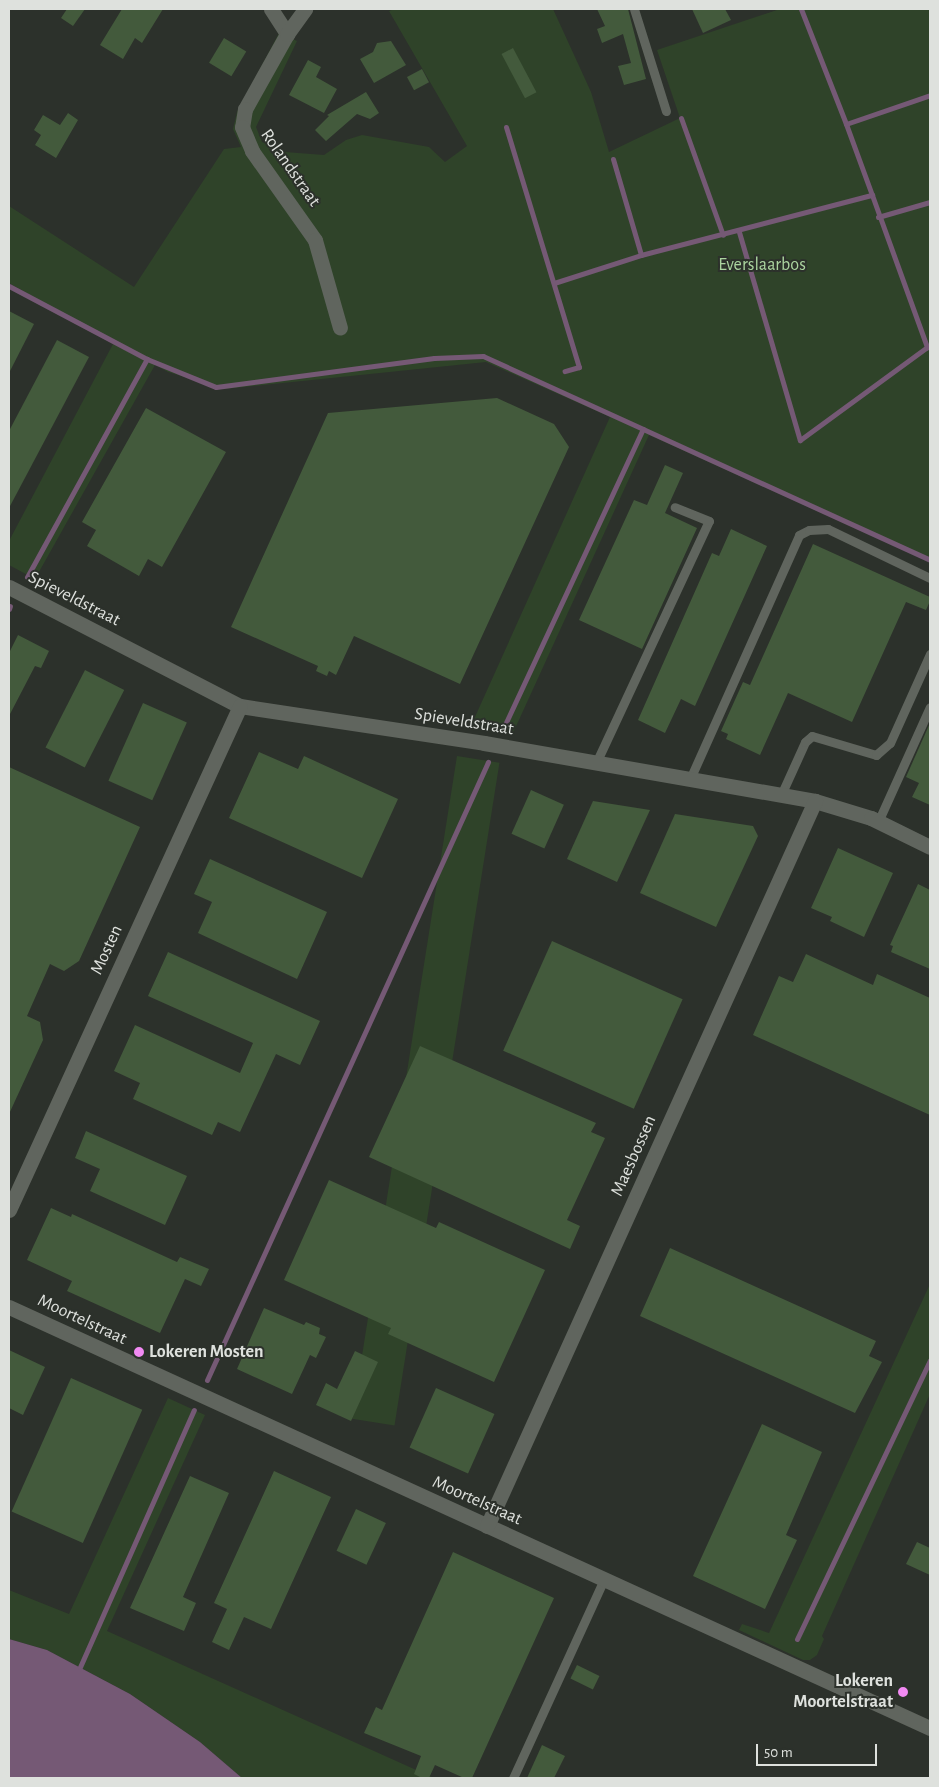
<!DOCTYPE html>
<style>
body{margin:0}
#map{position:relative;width:939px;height:1787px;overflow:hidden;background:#2c312b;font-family:"Alegreya Sans",sans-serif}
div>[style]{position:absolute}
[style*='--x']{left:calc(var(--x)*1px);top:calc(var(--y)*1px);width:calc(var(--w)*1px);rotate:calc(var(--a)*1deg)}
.green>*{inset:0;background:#2f4329;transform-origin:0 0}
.water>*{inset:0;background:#755975}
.stream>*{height:5px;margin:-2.5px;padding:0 2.5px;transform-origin:2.5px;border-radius:2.5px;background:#755975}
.building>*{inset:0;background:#435a3c;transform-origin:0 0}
.lane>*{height:9px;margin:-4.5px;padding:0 4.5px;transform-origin:4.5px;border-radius:4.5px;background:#60655e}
.street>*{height:15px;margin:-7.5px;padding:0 7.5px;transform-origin:7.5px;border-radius:7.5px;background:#60655e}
.dots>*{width:14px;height:14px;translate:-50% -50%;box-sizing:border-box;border:2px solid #2c312b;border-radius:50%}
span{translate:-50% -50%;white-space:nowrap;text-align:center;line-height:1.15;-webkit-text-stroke:4px #2c312b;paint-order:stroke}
.street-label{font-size:18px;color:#dee1dd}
.park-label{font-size:18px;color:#abd49f}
.poi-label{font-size:18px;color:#dee1dd;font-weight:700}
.left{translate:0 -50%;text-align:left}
.right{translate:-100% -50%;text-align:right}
.frame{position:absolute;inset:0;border:10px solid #dee1dd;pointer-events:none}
.scale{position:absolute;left:756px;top:1744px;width:121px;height:22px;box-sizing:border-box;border:2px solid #dee1dd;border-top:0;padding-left:6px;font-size:15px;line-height:18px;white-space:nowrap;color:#dee1dd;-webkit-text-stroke:4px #2c312b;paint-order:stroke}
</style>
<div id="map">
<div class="green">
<div style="clip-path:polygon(394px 9px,553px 9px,591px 92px,609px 152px,680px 118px,657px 50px,780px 9px,930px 9px,930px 562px,649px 435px,513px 733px,470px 728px,610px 417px,486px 362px,224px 389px,168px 372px,155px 365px,35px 579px,9px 565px,9px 541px,113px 344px,151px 363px,9px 283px,9px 206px,134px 287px,224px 149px,241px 147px,233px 129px,237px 112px,279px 33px,297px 41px,256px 127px,262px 142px,285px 152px,324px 155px,346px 140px,362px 135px,429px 147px,445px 162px,467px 146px,389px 11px)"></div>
<div style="left:457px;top:756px;width:43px;height:671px;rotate:9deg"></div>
<div style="clip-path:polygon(930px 1284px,930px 1394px,822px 1636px,824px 1639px,817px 1655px,810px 1660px,803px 1660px,739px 1630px,742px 1624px,769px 1633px)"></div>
<div style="clip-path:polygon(168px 1398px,205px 1415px,107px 1631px,434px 1778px,242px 1778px,200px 1742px,130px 1694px,47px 1650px,9px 1639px,9px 1590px,69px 1614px)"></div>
</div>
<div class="water">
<div style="clip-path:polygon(9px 1639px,47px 1650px,130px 1694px,200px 1742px,242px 1778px,9px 1778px)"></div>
</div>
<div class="stream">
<div style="--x:801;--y:9;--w:123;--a:68.6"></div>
<div style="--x:681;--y:118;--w:124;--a:70.3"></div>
<div style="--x:506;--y:127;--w:251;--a:73.1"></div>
<div style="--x:579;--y:367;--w:15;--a:164"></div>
<div style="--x:613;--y:159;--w:100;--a:73.7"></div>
<div style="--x:872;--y:195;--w:162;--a:70.1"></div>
<div style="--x:878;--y:217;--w:54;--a:-16.1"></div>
<div style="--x:739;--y:232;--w:217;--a:73.7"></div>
<div style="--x:800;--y:440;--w:161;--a:-36.2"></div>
<div style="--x:554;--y:283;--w:91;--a:-17.8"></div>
<div style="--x:641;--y:255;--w:239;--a:-14.6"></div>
<div style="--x:872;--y:195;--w:76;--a:-110.1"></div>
<div style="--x:846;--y:124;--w:89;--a:-19"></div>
<div style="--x:9;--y:286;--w:156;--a:27.9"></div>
<div style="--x:27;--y:577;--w:249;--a:-61.2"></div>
<div style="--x:147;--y:359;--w:74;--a:22.1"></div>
<div style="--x:216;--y:387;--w:220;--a:-7.6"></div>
<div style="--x:434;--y:358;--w:49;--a:-2.3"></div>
<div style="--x:483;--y:356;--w:176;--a:24.5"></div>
<div style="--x:9;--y:609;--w:3;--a:-72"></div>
<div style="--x:502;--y:731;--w:333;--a:-65"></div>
<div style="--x:643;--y:429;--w:315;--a:24.5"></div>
<div style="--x:207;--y:1380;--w:679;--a:-65.55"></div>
<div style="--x:797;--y:1639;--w:309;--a:-64.5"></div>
<div style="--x:80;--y:1667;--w:281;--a:-66.1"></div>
</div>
<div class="building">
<div style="clip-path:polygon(67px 9px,85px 9px,73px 26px,61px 18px)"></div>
<div style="clip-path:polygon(122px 9px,163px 9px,142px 43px,135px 38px,123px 59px,100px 45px)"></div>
<div style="clip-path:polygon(597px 9px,628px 9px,646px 79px,624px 85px,618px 66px,631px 63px,623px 34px,602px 43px,597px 29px,605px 26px)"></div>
<div style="clip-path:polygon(692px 9px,725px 9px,731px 20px,703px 33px)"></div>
<div style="left:224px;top:38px;width:26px;height:29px;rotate:31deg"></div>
<div style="clip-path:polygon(391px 41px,406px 65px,374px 83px,360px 59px,373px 52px,377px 43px)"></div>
<div style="left:513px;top:48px;width:50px;height:13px;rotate:62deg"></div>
<div style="clip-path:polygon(308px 60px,321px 67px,316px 77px,337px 89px,324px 113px,289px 95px)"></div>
<div style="left:422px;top:69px;width:15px;height:17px;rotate:62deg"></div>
<div style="clip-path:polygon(366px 92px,379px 113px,370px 119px,357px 114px,326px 141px,315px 130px,329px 116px,327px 115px)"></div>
<div style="clip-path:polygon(68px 113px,78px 120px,56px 158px,35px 145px,41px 135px,34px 130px,43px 115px,60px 125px)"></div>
<div style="clip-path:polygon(9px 311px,34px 324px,9px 373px)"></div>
<div style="clip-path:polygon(57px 340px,89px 357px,9px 508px,9px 431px)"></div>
<div style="clip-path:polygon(497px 398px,554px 424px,569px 447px,460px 684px,354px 636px,336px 675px,329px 671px,327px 676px,316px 671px,318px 666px,231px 627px,328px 413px)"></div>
<div style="clip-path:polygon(146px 408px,226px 452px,162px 567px,148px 559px,139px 576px,87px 546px,96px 530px,82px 522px)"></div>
<div style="clip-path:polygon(665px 465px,683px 473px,665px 513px,697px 528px,642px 649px,579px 620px,634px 500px,647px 505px)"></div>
<div style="clip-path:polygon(731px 529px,767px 546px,695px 706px,681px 699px,665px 733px,638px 720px,712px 553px,719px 556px)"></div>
<div style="clip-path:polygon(813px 544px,930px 597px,930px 601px,926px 610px,906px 602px,852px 722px,788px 693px,760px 755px,726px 739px,728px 734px,721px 731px,743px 682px,750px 685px)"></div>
<div style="clip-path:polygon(18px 635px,49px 651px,41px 668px,35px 666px,9px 716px,9px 653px)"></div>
<div style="left:85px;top:670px;width:44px;height:87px;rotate:27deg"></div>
<div style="left:143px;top:703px;width:48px;height:85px;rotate:24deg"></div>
<div style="clip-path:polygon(930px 723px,930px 805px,912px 797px,919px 783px,906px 777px)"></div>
<div style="clip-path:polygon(259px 752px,298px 769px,304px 756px,398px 799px,362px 878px,229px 818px)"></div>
<div style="clip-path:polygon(9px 767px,140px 827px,79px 961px,64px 971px,50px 964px,27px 1016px,40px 1022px,43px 1040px,9px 1114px)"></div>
<div style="left:531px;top:790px;width:36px;height:48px;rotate:24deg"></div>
<div style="clip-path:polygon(593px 801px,650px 810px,617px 882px,567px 859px)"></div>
<div style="clip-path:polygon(675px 814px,753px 826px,758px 836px,716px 927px,640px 893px)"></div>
<div style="clip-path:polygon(838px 848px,893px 873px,864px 937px,830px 921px,832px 917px,811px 908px)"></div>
<div style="clip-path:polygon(210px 859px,327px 912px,297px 979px,198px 933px,212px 902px,194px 894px)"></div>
<div style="clip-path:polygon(918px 884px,930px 890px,930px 969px,891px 952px,893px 946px,890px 945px)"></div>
<div style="left:552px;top:941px;width:143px;height:120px;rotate:24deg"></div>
<div style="clip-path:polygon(168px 952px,320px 1021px,300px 1065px,276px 1054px,240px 1132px,218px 1122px,212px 1135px,133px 1099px,140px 1083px,114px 1071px,135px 1025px,240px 1073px,253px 1043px,148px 996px)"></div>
<div style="clip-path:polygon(806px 954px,873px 985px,877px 974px,930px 998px,930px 1115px,753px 1035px,779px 976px,793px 982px)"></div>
<div style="clip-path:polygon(420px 1046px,596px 1123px,591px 1132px,605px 1138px,567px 1220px,580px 1226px,570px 1249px,369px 1157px)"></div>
<div style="clip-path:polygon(86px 1131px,187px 1176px,165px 1225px,90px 1191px,100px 1169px,75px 1158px)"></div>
<div style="clip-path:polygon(329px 1180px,436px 1228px,439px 1222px,545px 1270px,494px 1382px,388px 1334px,391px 1328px,284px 1280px)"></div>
<div style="clip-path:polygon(51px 1208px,71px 1217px,72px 1214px,177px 1262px,180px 1257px,209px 1269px,201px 1286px,185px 1279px,160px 1333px,67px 1291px,72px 1281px,27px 1260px)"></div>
<div style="clip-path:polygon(670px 1248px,876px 1341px,869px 1356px,882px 1362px,855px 1413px,640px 1316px)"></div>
<div style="clip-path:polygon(264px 1308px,304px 1325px,306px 1322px,320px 1328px,319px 1334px,326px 1337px,316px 1358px,310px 1355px,292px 1394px,237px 1369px)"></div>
<div style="clip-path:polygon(9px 1350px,45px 1367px,23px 1415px,9px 1408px)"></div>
<div style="clip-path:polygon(355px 1351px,378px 1362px,351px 1421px,316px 1405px,326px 1383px,337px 1389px)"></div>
<div style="left:71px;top:1378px;width:78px;height:146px;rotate:24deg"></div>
<div style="left:436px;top:1388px;width:64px;height:65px;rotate:24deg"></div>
<div style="clip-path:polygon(762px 1424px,822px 1452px,786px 1535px,797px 1540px,765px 1609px,693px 1576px)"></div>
<div style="clip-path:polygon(274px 1471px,331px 1497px,271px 1629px,244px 1617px,229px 1650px,212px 1642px,227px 1609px,214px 1603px)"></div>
<div style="clip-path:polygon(190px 1476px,229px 1493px,183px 1597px,196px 1603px,184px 1631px,130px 1608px)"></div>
<div style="left:356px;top:1509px;width:33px;height:46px;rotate:25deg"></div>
<div style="clip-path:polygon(917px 1542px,930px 1548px,930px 1575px,906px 1564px)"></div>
<div style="clip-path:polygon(453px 1552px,554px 1598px,472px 1778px,464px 1778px,435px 1765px,429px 1778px,422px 1778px,414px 1774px,421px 1756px,364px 1733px,376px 1707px,382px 1710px)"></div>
<div style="left:577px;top:1665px;width:25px;height:15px;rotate:26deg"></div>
<div style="clip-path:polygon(542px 1745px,565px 1756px,554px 1778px,527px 1778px)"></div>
</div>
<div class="lane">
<div style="--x:634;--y:9;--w:107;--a:72.6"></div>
<div style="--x:596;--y:763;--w:267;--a:-65"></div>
<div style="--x:709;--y:521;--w:37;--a:-158"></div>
<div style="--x:690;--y:779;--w:267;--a:-65.9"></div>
<div style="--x:799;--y:535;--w:11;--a:-27"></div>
<div style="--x:809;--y:530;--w:19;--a:-3"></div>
<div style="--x:828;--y:529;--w:113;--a:25.7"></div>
<div style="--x:781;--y:795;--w:58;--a:-65.6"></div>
<div style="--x:805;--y:742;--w:9;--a:-41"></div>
<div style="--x:812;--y:736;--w:67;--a:16.5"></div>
<div style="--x:876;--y:755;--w:18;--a:-41"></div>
<div style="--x:890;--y:743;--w:98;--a:-65.8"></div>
<div style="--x:878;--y:822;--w:126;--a:-65.7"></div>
<div style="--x:513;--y:1778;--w:219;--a:-65.4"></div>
</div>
<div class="street">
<div style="--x:271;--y:9;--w:30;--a:57"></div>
<div style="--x:287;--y:34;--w:86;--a:119.2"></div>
<div style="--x:245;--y:109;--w:18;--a:99"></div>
<div style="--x:242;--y:127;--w:26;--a:67"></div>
<div style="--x:252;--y:151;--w:109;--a:54.7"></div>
<div style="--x:315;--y:240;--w:91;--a:74.1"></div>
<div style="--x:287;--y:34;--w:31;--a:-54"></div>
<div style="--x:9;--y:587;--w:260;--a:27.3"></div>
<div style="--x:240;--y:706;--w:247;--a:8.6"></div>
<div style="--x:484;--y:743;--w:336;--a:9.9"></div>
<div style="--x:815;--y:801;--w:59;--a:16.9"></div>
<div style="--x:871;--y:818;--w:66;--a:26.2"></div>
<div style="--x:9;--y:1210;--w:554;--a:-65.38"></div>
<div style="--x:9;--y:1307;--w:1013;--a:24.57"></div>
<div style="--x:487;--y:1526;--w:796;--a:-65.66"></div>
</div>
<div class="dots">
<div style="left:139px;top:1352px;background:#f28af3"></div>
<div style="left:903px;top:1692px;background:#f28af3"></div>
</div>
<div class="street-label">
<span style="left:290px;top:168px;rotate:55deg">Rolandstraat</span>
<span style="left:74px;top:599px;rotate:27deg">Spieveldstraat</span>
<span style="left:464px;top:722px;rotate:9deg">Spieveldstraat</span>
<span style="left:107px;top:950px;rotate:-65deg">Mosten</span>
<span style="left:634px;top:1156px;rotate:-66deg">Maesbossen</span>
<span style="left:82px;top:1320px;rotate:25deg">Moortelstraat</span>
<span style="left:477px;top:1501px;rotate:24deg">Moortelstraat</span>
</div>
<div class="park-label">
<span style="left:762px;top:265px">Everslaarbos</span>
</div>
<div class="poi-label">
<span class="left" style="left:149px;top:1352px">Lokeren Mosten</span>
<span class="right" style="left:893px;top:1692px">Lokeren<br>Moortelstraat</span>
</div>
<div class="frame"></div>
<div class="scale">50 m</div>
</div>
